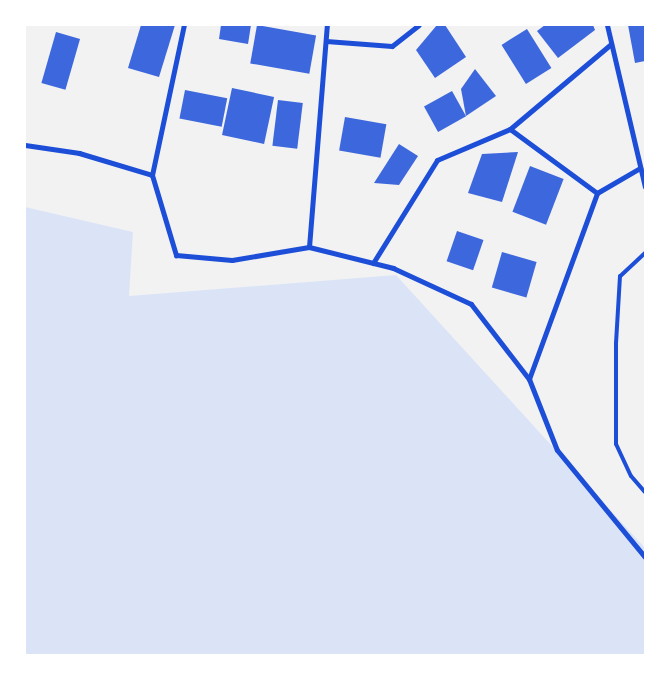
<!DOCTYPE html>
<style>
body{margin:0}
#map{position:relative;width:670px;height:680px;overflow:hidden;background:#f2f2f2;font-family:"Titillium Web",sans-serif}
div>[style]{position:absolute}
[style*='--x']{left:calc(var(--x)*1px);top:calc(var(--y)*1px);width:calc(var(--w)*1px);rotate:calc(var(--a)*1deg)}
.green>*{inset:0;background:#dbe4f7}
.building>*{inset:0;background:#3d67dc;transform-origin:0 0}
.service>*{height:4px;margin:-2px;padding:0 2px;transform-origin:2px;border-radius:2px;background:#1d4ed8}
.minor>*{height:5px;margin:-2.5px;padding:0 2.5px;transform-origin:2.5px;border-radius:2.5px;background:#1d4ed8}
span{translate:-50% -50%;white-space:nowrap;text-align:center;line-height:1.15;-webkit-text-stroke:4px #fff;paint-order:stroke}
.frame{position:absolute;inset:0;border:26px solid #fff;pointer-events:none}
</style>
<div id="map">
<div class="green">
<div style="clip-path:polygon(25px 207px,133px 232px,129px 296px,396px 275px,645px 548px,645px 655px,25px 655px)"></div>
</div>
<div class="building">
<div style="clip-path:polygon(141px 25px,175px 25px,159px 77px,128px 68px)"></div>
<div style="clip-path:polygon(221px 25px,251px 25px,248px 44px,219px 39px)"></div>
<div style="left:257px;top:25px;width:60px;height:39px;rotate:10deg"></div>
<div style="clip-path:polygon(437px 25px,445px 25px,466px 57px,435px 78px,416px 50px)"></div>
<div style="clip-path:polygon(545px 25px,593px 25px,595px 30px,558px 58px,537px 31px)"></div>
<div style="clip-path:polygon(628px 25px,645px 25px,645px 61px,635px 63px)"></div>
<div style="left:527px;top:29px;width:46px;height:30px;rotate:58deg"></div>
<div style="left:56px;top:32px;width:25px;height:53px;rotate:16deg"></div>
<div style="clip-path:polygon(475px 69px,496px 96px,466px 116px,461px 89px)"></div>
<div style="left:232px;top:88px;width:43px;height:48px;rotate:12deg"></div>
<div style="left:185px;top:90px;width:43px;height:29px;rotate:11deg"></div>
<div style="left:452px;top:91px;width:29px;height:32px;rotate:61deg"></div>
<div style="left:278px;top:100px;width:25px;height:46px;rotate:7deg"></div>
<div style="left:345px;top:117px;width:42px;height:34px;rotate:10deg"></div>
<div style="clip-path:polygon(399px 144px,418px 156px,399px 185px,374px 183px)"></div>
<div style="clip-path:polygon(518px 152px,502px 202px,468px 193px,482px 154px)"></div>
<div style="left:530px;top:166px;width:36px;height:49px;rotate:21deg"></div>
<div style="left:457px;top:231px;width:28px;height:32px;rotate:19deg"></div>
<div style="left:502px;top:252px;width:36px;height:37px;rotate:16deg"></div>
</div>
<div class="service">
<div style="--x:645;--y:253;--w:34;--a:137"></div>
<div style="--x:620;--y:276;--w:67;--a:93.4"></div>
<div style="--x:616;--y:343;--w:101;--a:90"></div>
<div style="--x:616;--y:444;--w:35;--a:65"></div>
<div style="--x:631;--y:476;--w:21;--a:49"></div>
</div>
<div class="minor">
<div style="--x:607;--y:25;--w:166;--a:76.8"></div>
<div style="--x:326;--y:41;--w:66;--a:4.3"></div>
<div style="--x:392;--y:46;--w:34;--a:-38"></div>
<div style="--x:25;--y:145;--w:55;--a:8.4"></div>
<div style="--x:79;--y:153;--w:76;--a:16.8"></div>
<div style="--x:152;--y:175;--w:84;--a:73.3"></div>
<div style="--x:176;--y:255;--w:56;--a:5.1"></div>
<div style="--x:232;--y:260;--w:78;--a:-9.6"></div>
<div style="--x:309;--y:247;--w:87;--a:14"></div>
<div style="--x:393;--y:268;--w:86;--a:24.8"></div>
<div style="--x:471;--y:304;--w:95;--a:52.3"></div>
<div style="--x:529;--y:379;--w:198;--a:-69.9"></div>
<div style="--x:597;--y:193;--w:50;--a:-30.2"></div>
<div style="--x:152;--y:175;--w:153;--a:-78"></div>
<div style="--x:597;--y:193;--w:108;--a:-143.7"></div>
<div style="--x:510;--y:129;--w:132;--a:-40.1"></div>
<div style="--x:309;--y:247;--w:223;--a:-85.4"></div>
<div style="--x:373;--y:263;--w:121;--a:-58.1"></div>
<div style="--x:437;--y:160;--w:79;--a:-23"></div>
<div style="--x:529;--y:379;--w:76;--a:68.5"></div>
<div style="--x:557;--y:450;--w:139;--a:50.6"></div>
</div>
<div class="frame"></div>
</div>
